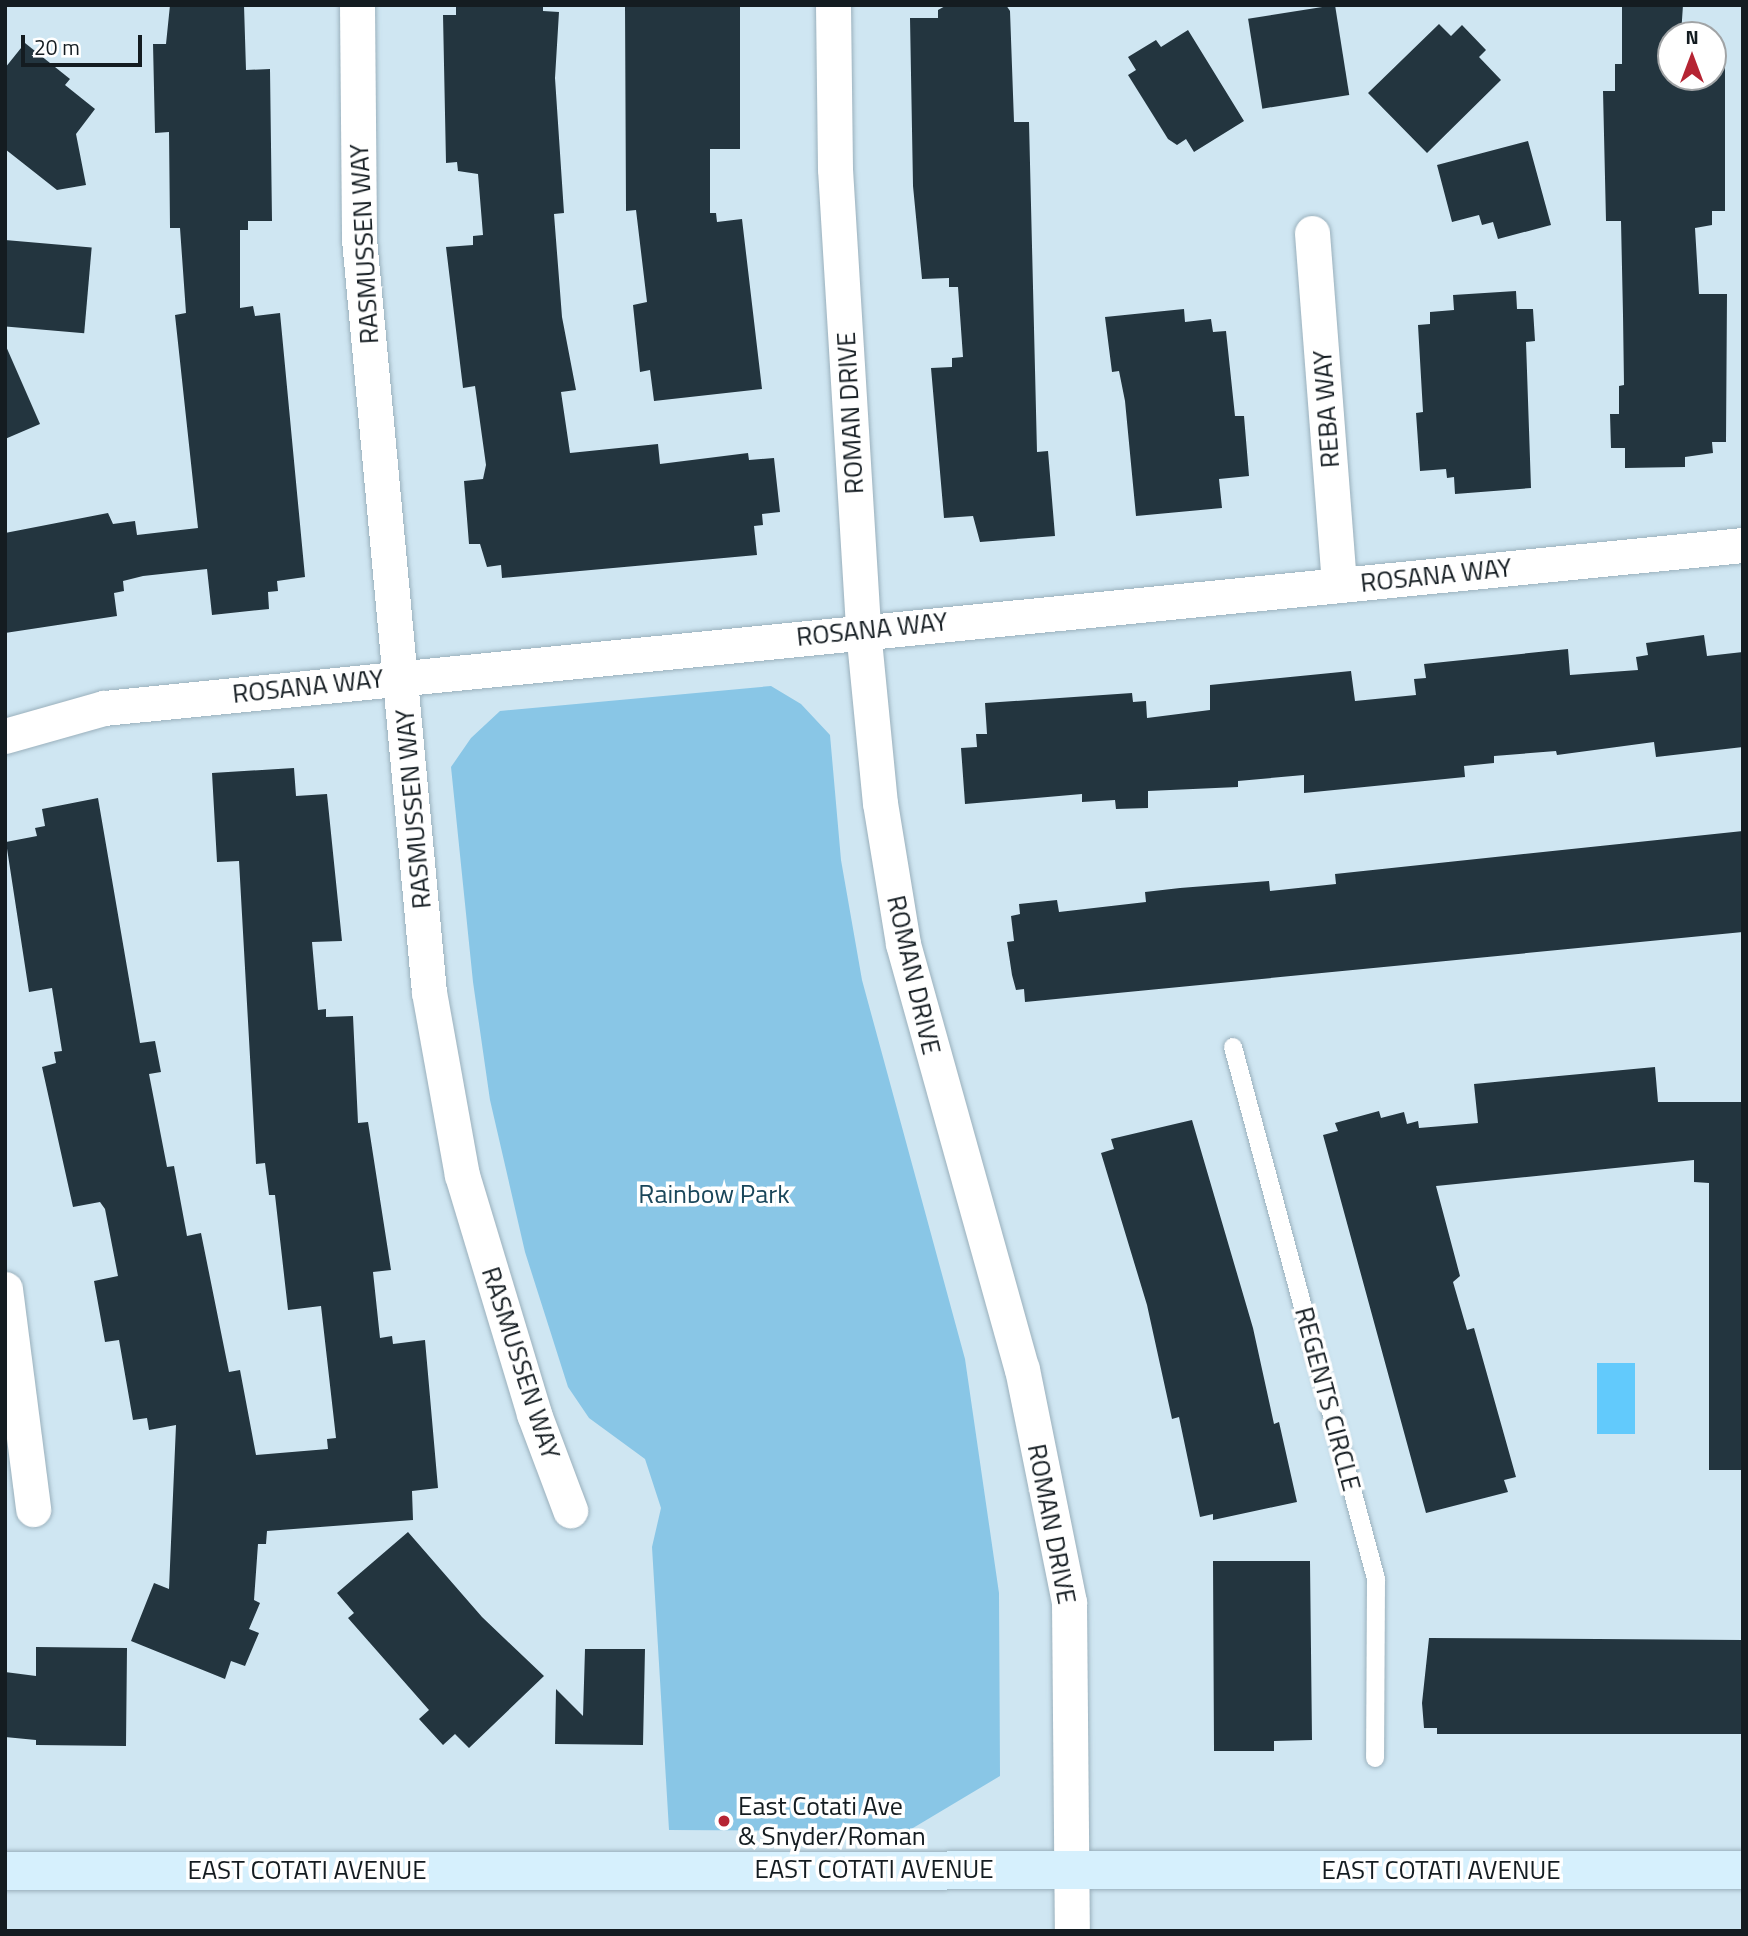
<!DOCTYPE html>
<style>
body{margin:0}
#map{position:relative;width:1748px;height:1936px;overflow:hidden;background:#cfe6f2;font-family:"Titillium Web",sans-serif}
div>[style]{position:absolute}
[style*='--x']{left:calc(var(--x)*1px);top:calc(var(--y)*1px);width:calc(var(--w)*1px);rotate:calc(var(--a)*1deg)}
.green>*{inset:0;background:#89c6e6}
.water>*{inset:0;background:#62cafc;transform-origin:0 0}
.building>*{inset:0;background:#23353f;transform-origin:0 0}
.roads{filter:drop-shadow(0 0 2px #9ab0bc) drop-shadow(0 0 2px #9ab0bc)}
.lane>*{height:18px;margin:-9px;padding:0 9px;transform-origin:9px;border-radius:9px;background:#fff}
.street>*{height:35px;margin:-17.5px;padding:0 17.5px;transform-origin:17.5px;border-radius:17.5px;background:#fff}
.secondary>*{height:38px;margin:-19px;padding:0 19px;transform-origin:19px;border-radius:19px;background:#d6f0fd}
.dots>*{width:19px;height:19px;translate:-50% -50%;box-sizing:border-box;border:4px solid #fff;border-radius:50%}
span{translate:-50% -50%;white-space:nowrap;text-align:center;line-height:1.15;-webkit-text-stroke:7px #fff;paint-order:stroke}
.street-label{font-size:26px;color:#141c21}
.park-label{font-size:26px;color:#19465a}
.poi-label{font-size:26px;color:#141c21}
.left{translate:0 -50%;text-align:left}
.frame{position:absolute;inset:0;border:7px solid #141c21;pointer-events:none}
.north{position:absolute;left:1657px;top:21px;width:70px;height:70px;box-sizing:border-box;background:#fff;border:2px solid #a1a4a6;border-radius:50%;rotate:0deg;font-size:19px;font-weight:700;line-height:28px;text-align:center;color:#141c21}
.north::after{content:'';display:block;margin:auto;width:24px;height:32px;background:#b52433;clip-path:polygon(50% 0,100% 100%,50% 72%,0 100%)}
.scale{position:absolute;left:21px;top:35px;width:121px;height:32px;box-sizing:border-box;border:4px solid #141c21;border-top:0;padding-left:9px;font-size:21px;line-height:24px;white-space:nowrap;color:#141c21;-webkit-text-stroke:5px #fff;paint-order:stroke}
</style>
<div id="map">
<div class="green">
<div style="clip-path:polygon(771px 686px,801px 704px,830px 735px,841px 860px,862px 980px,965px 1359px,999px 1593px,1000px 1776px,908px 1831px,669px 1830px,652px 1547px,661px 1508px,645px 1459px,589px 1418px,568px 1387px,525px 1252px,490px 1100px,473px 982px,451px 767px,471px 738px,500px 711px)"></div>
</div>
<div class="water">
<div style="left:1597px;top:1363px;width:38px;height:71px"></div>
</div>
<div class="building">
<div style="clip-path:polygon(170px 5px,244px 5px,246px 70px,270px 69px,272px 221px,248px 221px,248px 230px,240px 230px,240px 308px,253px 306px,255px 316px,280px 313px,305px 577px,277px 581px,278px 591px,268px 592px,269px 609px,212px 615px,207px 569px,143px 576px,123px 581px,124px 591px,114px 593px,117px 616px,5px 633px,5px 533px,108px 513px,113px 524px,135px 521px,137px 535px,198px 528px,175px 315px,186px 313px,180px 228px,170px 228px,169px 132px,155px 133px,153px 44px,166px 44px)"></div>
<div style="clip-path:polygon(456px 5px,543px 5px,543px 11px,559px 12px,555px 78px,564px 213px,554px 214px,562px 317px,576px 390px,561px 392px,570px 453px,658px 444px,660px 464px,748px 453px,749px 460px,774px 458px,780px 512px,762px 514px,763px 525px,754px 526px,757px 555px,502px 578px,501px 565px,487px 567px,480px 544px,469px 544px,464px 481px,483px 479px,486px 465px,475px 386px,463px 388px,446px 247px,473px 245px,473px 236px,483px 235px,478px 174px,458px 171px,457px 162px,446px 163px,443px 15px,456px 15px)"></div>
<div style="clip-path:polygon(625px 5px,740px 5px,740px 149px,710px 149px,710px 213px,716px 213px,717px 222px,742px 219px,762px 389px,654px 401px,650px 370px,640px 372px,633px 305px,647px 302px,636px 210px,626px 211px)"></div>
<div style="clip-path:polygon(947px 5px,1006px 5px,1010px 11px,1014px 122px,1029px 122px,1037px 452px,1048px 451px,1055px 536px,980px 542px,973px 516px,944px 518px,931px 368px,952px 367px,952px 358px,963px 357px,958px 287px,949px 287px,949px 278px,922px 279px,913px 186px,910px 18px,938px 18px,938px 10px)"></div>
<div style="left:1335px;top:5px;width:91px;height:88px;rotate:81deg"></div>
<div style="clip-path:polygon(1622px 5px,1683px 5px,1681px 35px,1671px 35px,1671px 77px,1713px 77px,1713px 66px,1725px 66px,1725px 211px,1712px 211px,1712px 225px,1695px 228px,1699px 294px,1727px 294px,1726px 442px,1712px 442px,1713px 453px,1685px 457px,1685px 467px,1625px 468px,1625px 448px,1611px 448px,1610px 414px,1619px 414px,1619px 386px,1624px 385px,1623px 315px,1621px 221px,1606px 221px,1603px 91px,1615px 91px,1615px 64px,1622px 64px)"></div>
<div style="clip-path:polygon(1439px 24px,1451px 36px,1462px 25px,1486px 50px,1479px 57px,1501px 80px,1427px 153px,1368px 93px)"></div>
<div style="clip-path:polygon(1188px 30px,1244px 121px,1194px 152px,1186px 139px,1177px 145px,1168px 139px,1128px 75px,1136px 70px,1128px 57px,1156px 40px,1161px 47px)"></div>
<div style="clip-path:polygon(25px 43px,70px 79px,65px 85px,95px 109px,76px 134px,86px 185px,57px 190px,5px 149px,5px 68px)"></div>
<div style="clip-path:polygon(1528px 141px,1551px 225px,1498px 239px,1493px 222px,1482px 225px,1479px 215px,1452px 222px,1437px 165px)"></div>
<div style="left:5px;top:240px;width:87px;height:86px;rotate:5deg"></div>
<div style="clip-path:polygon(1516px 291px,1517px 309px,1533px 309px,1535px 341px,1526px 342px,1531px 488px,1455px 494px,1454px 477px,1447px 478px,1446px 469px,1420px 471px,1416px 413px,1423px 412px,1418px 325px,1430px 324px,1430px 312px,1454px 310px,1453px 295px)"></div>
<div style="clip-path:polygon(1184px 309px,1185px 322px,1211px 319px,1213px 332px,1226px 331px,1235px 416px,1244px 416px,1249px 476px,1219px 479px,1222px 508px,1136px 516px,1125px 401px,1119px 371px,1112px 372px,1105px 317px)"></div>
<div style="clip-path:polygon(5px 344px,40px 424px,5px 439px)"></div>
<div style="clip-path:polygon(1704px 635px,1707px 656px,1743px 652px,1743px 747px,1656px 757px,1654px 742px,1557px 755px,1556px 751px,1494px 756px,1494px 763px,1464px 766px,1465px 777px,1304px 793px,1304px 775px,1238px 781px,1238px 787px,1148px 791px,1148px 808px,1116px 809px,1115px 800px,1082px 802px,1082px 794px,965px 804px,961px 748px,977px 747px,976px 734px,987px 734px,985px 703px,1132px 693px,1133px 702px,1146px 701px,1147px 718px,1210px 710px,1210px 685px,1351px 671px,1355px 701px,1416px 695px,1414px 679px,1426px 678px,1424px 664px,1568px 649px,1570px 675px,1638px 670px,1636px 657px,1648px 655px,1646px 643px)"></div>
<div style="clip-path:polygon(294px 768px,296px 796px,327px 794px,342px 941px,312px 942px,318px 1010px,326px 1009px,326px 1017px,353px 1016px,358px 1123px,368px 1122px,391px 1270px,373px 1272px,380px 1338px,392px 1336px,393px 1344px,425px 1340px,438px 1488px,412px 1491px,413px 1520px,267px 1531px,266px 1544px,258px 1544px,254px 1600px,260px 1603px,249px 1629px,259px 1633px,245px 1666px,231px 1661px,225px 1679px,131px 1641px,154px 1583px,169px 1589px,176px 1425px,149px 1430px,147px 1418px,133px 1420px,119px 1340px,105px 1342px,94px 1281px,118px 1276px,105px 1209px,100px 1202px,73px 1207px,42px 1067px,56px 1063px,54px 1052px,62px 1051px,52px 988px,29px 992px,6px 842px,37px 836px,35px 828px,45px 826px,42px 809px,98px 798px,140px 1043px,155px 1041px,161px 1072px,149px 1074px,167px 1167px,174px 1166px,187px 1236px,201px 1233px,229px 1372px,240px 1370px,256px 1455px,328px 1449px,327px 1439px,336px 1438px,321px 1306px,288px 1310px,275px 1195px,269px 1195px,265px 1163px,256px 1164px,239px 861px,217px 862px,212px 773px)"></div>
<div style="clip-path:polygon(1743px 831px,1743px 932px,1025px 1002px,1024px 989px,1016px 990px,1012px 975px,1007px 942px,1014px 941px,1011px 916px,1020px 914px,1019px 904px,1057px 900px,1059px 912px,1146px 902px,1145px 892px,1180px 888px,1269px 881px,1270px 891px,1336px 884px,1335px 874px)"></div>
<div style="clip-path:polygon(1655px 1067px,1658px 1102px,1743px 1102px,1743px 1470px,1709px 1470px,1709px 1183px,1694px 1182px,1694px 1160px,1436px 1186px,1460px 1276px,1453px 1282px,1467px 1330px,1474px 1328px,1516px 1477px,1504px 1480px,1508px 1492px,1426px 1513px,1323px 1135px,1338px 1131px,1335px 1123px,1379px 1111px,1381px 1118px,1404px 1112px,1407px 1124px,1418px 1121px,1419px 1128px,1478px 1123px,1474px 1084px)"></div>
<div style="clip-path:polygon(1192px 1120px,1253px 1328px,1274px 1424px,1279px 1422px,1297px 1502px,1213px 1520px,1213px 1514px,1200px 1517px,1179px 1417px,1172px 1419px,1147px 1305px,1101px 1153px,1114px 1149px,1111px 1139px)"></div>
<div style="clip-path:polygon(408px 1532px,482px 1617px,544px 1676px,469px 1748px,455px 1734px,443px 1745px,419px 1719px,429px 1710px,348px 1618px,354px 1613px,337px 1593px)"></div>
<div style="clip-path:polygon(1213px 1561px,1310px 1561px,1312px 1740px,1274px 1741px,1274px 1751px,1214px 1751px)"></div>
<div style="clip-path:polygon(1429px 1638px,1743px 1640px,1743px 1734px,1437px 1734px,1437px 1728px,1424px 1728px,1422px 1703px)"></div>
<div style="clip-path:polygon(36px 1647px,127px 1648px,126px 1746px,36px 1745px,36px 1740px,5px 1737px,5px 1672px,36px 1676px)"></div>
<div style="clip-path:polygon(585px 1649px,645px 1649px,643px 1745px,555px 1744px,556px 1689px,583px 1716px)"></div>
</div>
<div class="roads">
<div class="lane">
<div style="--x:1233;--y:1047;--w:551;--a:74.95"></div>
<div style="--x:1376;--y:1579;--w:179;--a:90.3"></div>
</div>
<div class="street">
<div style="--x:357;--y:5;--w:234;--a:89.5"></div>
<div style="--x:359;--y:239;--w:756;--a:84.69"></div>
<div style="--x:429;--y:992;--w:186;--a:79.8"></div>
<div style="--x:462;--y:1175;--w:250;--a:73.2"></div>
<div style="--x:534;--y:1414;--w:103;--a:69.4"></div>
<div style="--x:833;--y:5;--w:164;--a:89.3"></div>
<div style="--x:835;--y:169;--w:462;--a:86.5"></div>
<div style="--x:863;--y:630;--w:174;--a:84.4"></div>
<div style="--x:880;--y:803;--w:143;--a:80.7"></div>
<div style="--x:903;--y:944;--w:441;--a:74.4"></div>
<div style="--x:1022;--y:1369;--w:238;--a:78.6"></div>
<div style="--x:1069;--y:1602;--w:329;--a:89.5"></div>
<div style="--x:1312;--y:233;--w:353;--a:85.6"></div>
<div style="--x:5;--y:736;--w:103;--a:-15.8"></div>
<div style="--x:104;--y:708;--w:1647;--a:-5.68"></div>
<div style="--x:5;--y:1289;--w:222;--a:82.7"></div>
</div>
<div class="secondary">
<div style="--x:5;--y:1871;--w:1738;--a:-0.03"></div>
</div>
</div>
<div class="dots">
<div style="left:724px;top:1821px;background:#b52433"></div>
</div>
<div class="street-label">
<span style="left:364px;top:244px;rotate:-93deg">RASMUSSEN WAY</span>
<span style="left:1326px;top:409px;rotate:-94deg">REBA WAY</span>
<span style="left:850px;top:413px;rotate:-93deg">ROMAN DRIVE</span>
<span style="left:1436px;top:575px;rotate:-6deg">ROSANA WAY</span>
<span style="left:872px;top:629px;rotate:-6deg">ROSANA WAY</span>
<span style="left:308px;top:686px;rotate:-6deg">ROSANA WAY</span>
<span style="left:413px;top:809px;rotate:-95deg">RASMUSSEN WAY</span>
<span style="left:914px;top:975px;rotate:77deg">ROMAN DRIVE</span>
<span style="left:521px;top:1363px;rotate:72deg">RASMUSSEN WAY</span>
<span style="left:1328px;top:1399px;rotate:75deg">REGENTS CIRCLE</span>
<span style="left:1052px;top:1524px;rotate:79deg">ROMAN DRIVE</span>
<span style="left:874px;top:1869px">EAST COTATI AVENUE</span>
<span style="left:307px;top:1870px">EAST COTATI AVENUE</span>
<span style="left:1441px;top:1870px">EAST COTATI AVENUE</span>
</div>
<div class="park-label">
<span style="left:714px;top:1194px">Rainbow Park</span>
</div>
<div class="poi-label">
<span class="left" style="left:738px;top:1821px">East Cotati Ave<br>&amp; Snyder/Roman</span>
</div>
<div class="frame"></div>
<div class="north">N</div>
<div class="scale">20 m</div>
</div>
